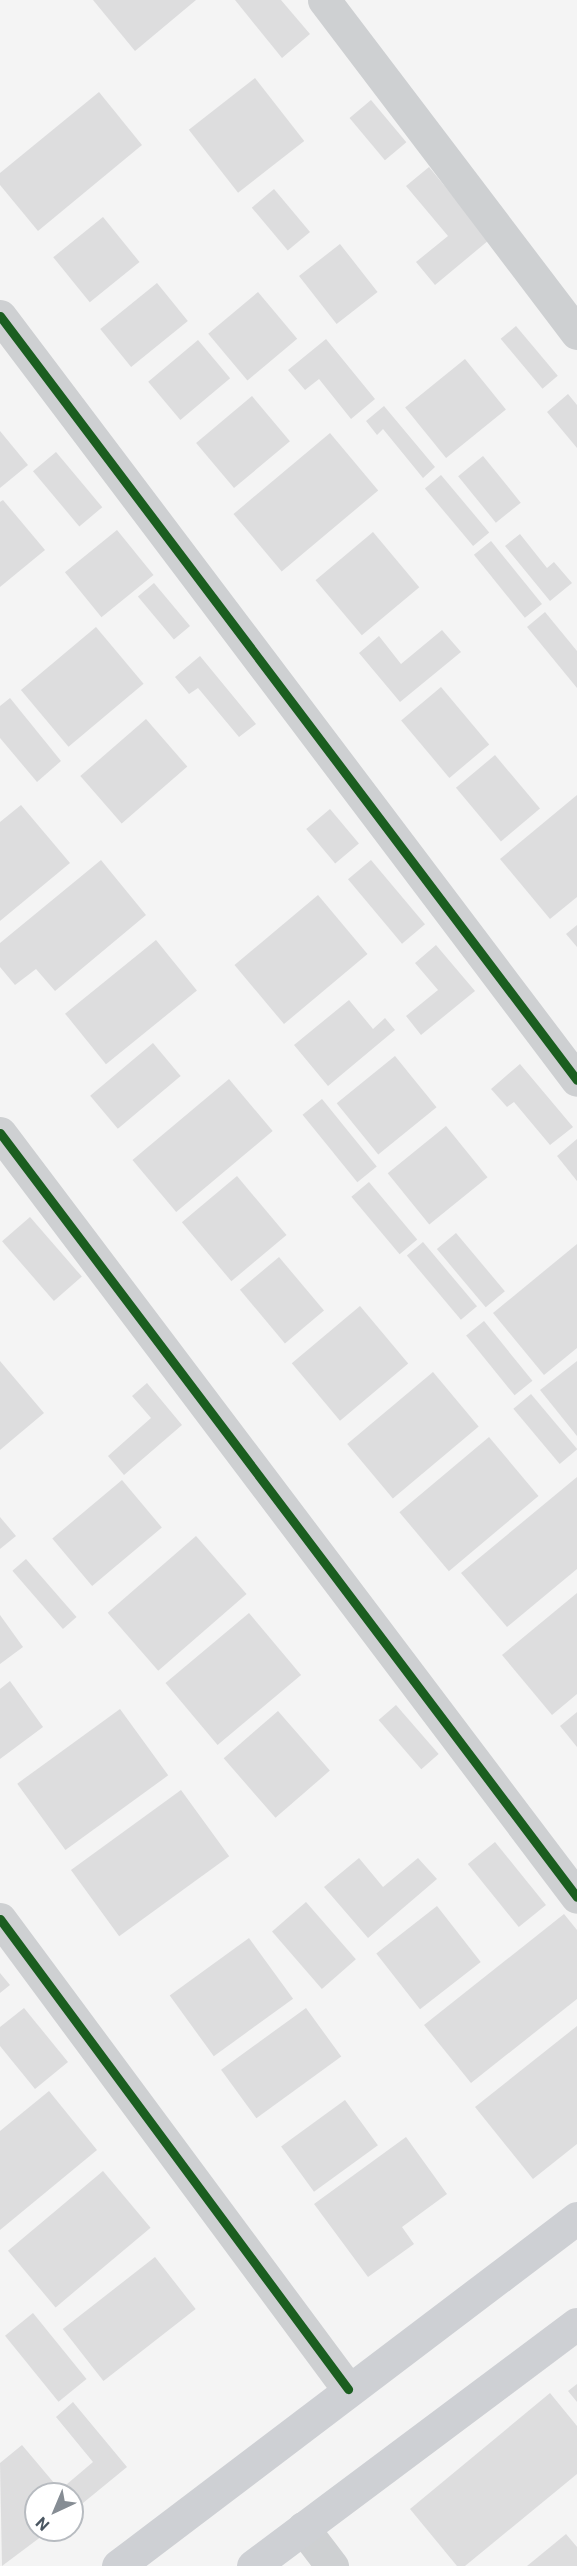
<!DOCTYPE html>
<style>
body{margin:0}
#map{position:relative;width:577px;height:2566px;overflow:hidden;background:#f4f4f4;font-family:Roboto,sans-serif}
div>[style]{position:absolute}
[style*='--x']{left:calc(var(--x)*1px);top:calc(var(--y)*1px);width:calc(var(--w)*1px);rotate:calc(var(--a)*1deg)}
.building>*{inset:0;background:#ddddde;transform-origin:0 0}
.street>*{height:33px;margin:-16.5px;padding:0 16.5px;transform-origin:16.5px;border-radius:16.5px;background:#ced0d2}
.secondary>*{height:33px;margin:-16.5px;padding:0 16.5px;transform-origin:16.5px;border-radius:16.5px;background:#ced0d4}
.cycleway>*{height:9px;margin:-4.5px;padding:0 4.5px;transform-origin:4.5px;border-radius:4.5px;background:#1b5e20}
span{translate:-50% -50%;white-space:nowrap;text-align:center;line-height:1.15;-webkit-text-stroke:6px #fff;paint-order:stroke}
.north{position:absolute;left:24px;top:2482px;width:60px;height:60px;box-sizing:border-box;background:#fff;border:2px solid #b7bbc0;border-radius:50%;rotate:224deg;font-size:16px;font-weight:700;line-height:24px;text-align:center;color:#4a5661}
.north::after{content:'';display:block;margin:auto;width:21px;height:27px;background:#868d94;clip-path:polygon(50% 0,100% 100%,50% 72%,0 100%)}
</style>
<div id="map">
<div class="building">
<div style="clip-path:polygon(93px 0,196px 0,135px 51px)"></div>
<div style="clip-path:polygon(235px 0,281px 0,310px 34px,282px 58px)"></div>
<div style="left:255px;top:78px;width:80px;height:84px;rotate:52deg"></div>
<div style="clip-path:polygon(99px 92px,142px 145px,38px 231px,0 185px,0 173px)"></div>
<div style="left:371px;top:100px;width:55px;height:28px;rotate:50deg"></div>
<div style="clip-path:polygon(429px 167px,489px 240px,435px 285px,416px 262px,448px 236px,406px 186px)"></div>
<div style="left:274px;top:189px;width:56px;height:29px;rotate:50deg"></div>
<div style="left:103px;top:217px;width:58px;height:64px;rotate:51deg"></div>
<div style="left:340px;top:244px;width:61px;height:52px;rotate:52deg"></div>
<div style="left:157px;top:283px;width:49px;height:73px;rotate:51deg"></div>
<div style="left:258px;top:292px;width:61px;height:65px;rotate:50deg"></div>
<div style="left:516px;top:326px;width:65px;height:20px;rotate:50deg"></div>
<div style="clip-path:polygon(326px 339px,375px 399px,351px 419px,319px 379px,305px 390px,288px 370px)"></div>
<div style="left:198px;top:340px;width:50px;height:65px;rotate:50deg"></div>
<div style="left:465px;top:359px;width:65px;height:77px;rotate:51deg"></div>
<div style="clip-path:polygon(568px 394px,577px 405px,577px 448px,547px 412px)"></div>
<div style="left:252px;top:396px;width:59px;height:73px;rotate:50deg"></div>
<div style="clip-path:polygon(384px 406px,435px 467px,423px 478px,383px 429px,377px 435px,366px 421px)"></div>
<div style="clip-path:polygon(0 431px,28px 465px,0 488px)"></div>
<div style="left:330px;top:433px;width:75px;height:126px;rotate:50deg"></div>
<div style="left:56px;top:452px;width:72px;height:30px;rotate:50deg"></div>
<div style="left:483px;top:456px;width:60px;height:32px;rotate:51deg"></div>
<div style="left:441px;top:475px;width:75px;height:21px;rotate:50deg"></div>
<div style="clip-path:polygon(3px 500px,45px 550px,0 587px,0 502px)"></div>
<div style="left:117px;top:530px;width:58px;height:67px;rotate:51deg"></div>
<div style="left:373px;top:532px;width:72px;height:75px;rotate:50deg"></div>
<div style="clip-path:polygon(520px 534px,547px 568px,554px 562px,572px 583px,550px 601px,505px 546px)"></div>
<div style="left:491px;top:541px;width:81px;height:22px;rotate:51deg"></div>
<div style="left:154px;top:583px;width:56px;height:21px;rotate:50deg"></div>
<div style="clip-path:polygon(545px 612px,577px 651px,577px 688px,527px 627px)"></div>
<div style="left:96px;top:627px;width:74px;height:98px;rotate:50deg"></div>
<div style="clip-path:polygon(442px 630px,461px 652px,400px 702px,359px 653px,379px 636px,401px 664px)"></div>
<div style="clip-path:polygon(200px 656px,256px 724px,239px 737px,198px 688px,189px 694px,175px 677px)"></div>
<div style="left:441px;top:687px;width:75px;height:52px;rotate:50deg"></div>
<div style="clip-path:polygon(10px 698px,61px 761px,37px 782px,0 738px,0 706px)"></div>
<div style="left:146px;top:719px;width:63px;height:87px;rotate:49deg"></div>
<div style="left:495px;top:755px;width:70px;height:51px;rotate:50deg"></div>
<div style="clip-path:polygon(577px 795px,577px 897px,550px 919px,500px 859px)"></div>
<div style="clip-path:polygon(21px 805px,70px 863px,0 921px,0 822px)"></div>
<div style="left:330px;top:809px;width:45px;height:31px;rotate:50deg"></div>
<div style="clip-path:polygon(101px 860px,146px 915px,55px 991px,36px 969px,15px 985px,0 967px,0 943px)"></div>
<div style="left:371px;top:860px;width:84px;height:30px;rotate:50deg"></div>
<div style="left:318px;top:895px;width:77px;height:109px;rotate:50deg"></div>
<div style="clip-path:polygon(577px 925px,577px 947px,566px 934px)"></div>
<div style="left:156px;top:940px;width:65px;height:117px;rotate:51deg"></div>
<div style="clip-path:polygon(436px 945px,475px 991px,421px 1035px,406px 1016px,438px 990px,415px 963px)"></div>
<div style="clip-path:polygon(349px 1000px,373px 1029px,385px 1018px,395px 1030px,328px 1086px,294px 1045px)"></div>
<div style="left:153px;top:1043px;width:43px;height:82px;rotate:50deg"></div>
<div style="left:395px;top:1056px;width:66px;height:75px;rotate:51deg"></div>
<div style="clip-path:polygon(520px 1064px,573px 1127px,550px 1145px,514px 1102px,507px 1107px,491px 1089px)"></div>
<div style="left:229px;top:1079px;width:68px;height:126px;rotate:50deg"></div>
<div style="left:322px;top:1099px;width:87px;height:25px;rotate:51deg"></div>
<div style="left:446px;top:1126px;width:66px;height:75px;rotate:51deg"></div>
<div style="clip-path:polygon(577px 1139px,577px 1181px,557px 1156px)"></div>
<div style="left:237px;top:1176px;width:77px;height:72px;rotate:50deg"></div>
<div style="left:369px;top:1182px;width:75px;height:23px;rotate:50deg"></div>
<div style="left:30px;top:1217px;width:79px;height:37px;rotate:49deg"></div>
<div style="left:456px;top:1233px;width:76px;height:25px;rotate:50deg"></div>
<div style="left:423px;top:1242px;width:84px;height:21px;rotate:50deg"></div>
<div style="clip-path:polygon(577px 1244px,577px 1348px,544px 1375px,493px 1313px)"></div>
<div style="left:279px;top:1257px;width:70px;height:51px;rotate:50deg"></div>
<div style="left:360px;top:1306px;width:75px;height:89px;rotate:50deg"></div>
<div style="left:484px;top:1321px;width:77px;height:23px;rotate:51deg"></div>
<div style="clip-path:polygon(0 1361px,44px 1413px,0 1450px)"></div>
<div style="clip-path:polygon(577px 1361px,577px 1436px,540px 1390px)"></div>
<div style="left:433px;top:1372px;width:71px;height:112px;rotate:50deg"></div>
<div style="clip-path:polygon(147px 1383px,182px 1425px,124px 1475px,108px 1456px,151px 1418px,132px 1396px)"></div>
<div style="left:531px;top:1394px;width:72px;height:23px;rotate:50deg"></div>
<div style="left:489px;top:1437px;width:77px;height:117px;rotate:50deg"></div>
<div style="clip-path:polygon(577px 1477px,577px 1569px,507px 1627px,461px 1573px)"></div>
<div style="left:122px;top:1480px;width:62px;height:91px;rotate:50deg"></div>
<div style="clip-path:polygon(0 1517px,16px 1536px,0 1549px)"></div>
<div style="left:196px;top:1536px;width:77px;height:117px;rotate:49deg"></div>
<div style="left:26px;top:1559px;width:77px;height:18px;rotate:49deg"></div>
<div style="clip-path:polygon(577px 1593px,577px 1694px,552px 1715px,502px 1655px)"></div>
<div style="left:249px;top:1613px;width:81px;height:109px;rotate:50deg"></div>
<div style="clip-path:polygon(0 1615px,23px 1647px,0 1664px)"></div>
<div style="clip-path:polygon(10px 1681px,43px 1727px,0 1759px,0 1689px)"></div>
<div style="left:396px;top:1705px;width:65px;height:23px;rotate:49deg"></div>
<div style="left:120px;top:1709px;width:82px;height:127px;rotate:54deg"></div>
<div style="left:278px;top:1711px;width:79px;height:72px;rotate:49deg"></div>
<div style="clip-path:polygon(577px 1712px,577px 1747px,560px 1726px)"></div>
<div style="left:181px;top:1790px;width:82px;height:136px;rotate:54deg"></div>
<div style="left:495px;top:1842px;width:81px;height:35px;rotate:51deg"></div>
<div style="clip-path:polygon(359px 1858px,383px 1887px,418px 1858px,437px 1879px,368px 1938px,324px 1887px)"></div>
<div style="left:306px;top:1902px;width:76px;height:45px;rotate:49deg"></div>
<div style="left:437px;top:1906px;width:71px;height:77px;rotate:52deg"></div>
<div style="clip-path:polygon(564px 1914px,577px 1930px,577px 1999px,471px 2083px,424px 2025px)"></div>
<div style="left:249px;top:1938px;width:75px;height:98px;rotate:54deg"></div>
<div style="clip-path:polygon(0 1973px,10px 1985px,0 1993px)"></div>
<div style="clip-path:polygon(24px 2008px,68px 2062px,35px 2089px,0 2046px,0 2027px)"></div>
<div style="left:306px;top:2008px;width:60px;height:105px;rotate:54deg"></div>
<div style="clip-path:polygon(577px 2026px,577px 2144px,533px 2179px,475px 2107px)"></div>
<div style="clip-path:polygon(49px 2091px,97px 2150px,0 2230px,0 2131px)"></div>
<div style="left:345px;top:2100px;width:56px;height:79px;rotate:54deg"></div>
<div style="clip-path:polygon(406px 2137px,447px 2194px,402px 2227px,414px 2244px,368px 2277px,314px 2204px)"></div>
<div style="left:103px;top:2171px;width:74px;height:124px;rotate:50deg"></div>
<div style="left:155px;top:2257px;width:66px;height:117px;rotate:52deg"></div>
<div style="left:33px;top:2313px;width:85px;height:36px;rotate:51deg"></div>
<div style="clip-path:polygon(577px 2384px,577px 2402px,568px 2391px)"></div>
<div style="clip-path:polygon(550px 2393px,577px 2426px,577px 2474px,465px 2566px,457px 2566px,410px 2509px)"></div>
<div style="clip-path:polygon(73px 2402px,127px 2467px,72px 2512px,72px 2494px,36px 2494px,36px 2530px,50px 2530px,2px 2566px,0 2463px,22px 2445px,60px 2490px,93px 2462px,56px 2417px)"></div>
<div style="clip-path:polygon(566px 2534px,577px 2547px,577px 2566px,527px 2566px)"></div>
</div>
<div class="street">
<div style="--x:324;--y:0;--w:418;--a:52.8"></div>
<div style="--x:0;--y:316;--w:957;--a:52.94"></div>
<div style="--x:0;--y:1133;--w:957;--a:52.94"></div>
<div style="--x:0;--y:1919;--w:585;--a:53.48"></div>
<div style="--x:303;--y:2528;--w:48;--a:52.7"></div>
</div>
<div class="secondary">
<div style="--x:118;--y:2566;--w:576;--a:-37.17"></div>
<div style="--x:253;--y:2566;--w:404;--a:-36.8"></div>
</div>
<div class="cycleway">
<div style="--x:0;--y:316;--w:957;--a:52.94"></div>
<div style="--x:0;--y:1133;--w:957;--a:52.94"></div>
<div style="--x:0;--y:1919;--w:585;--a:53.48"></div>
</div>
<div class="north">N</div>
</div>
